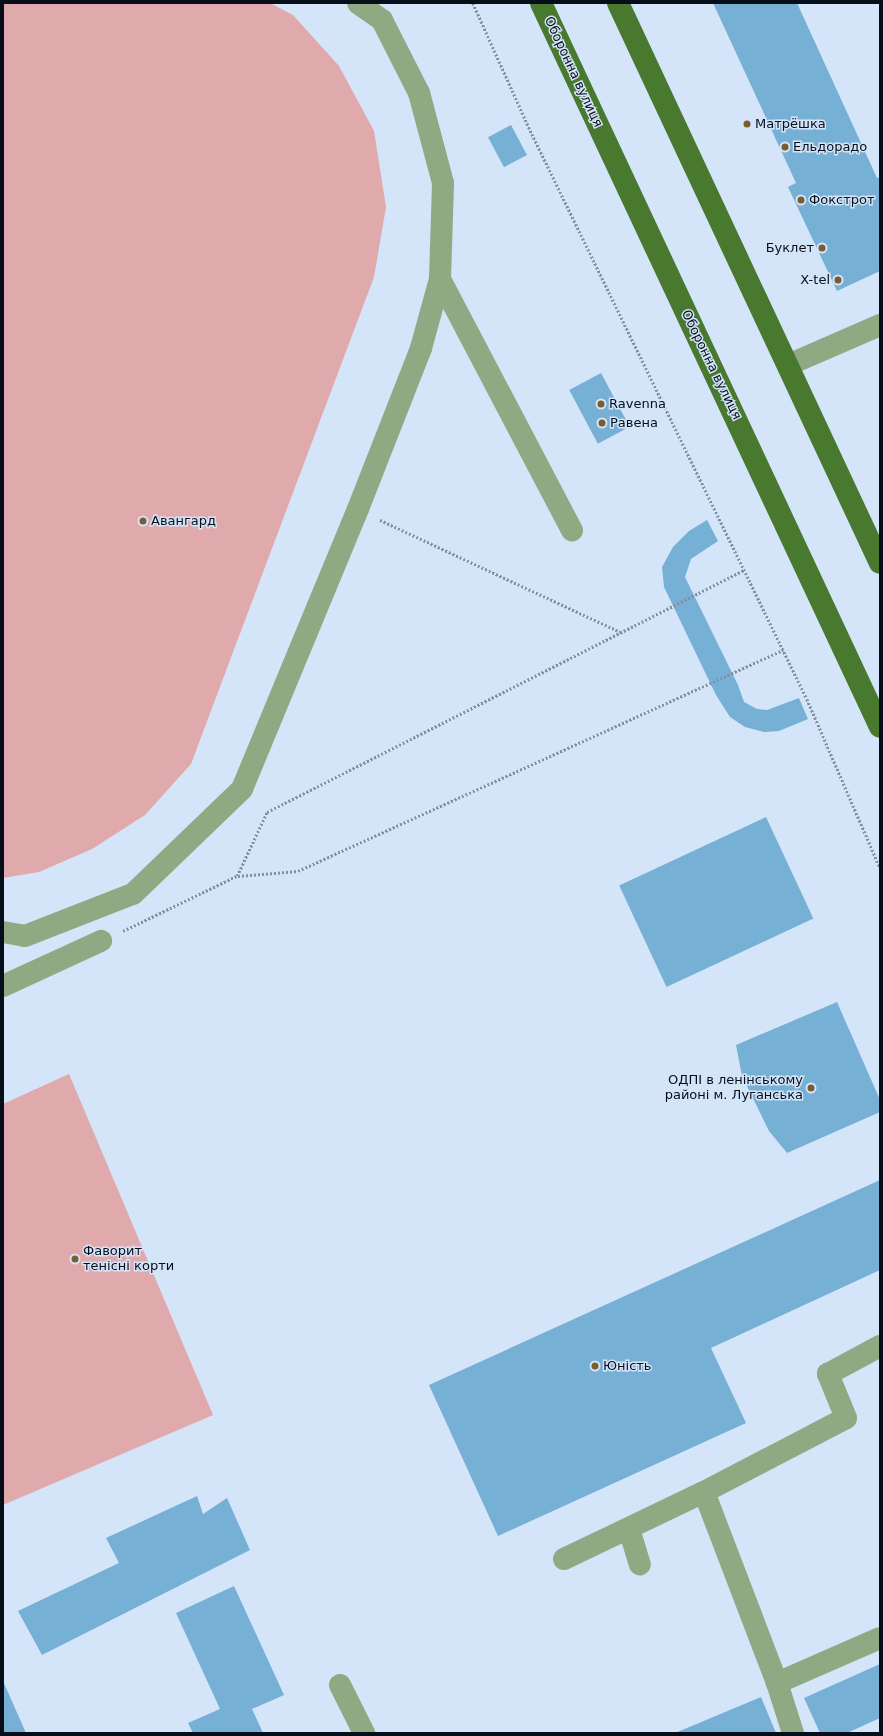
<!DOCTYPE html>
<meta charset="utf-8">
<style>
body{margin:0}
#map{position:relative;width:883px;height:1736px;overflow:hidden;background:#d4e4f9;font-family:"DejaVu Sans",sans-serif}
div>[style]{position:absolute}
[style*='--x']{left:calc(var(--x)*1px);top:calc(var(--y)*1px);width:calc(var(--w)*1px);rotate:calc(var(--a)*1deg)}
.green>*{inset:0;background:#e0a9ab}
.building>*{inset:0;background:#76b0d5;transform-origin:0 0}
.path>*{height:2.5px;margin-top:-1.25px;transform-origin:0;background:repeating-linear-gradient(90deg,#8390a1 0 2px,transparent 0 4px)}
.minor>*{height:22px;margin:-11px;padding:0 11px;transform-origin:11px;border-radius:11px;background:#8faa83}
.major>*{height:22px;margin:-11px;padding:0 11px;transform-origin:11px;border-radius:11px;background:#48792f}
.dots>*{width:11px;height:11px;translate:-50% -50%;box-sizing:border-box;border:2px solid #d4e4f9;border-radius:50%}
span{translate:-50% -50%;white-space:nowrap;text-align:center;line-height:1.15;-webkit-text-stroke:3px #d4e4f9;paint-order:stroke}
.street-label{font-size:13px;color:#060e1a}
.poi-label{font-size:13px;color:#060e1a}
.left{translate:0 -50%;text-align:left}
.right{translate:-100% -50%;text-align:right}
.frame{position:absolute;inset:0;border:4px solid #060e1a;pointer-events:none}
</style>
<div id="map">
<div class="green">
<div style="clip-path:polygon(3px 3px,270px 3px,293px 15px,339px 66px,374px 131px,386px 207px,374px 277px,191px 764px,145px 815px,92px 849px,39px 872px,3px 878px)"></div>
<div style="clip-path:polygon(69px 1074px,213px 1415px,3px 1505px,3px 1104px)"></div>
</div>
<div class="building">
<div style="clip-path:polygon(713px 3px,797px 3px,877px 178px,880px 177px,880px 271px,837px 291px,788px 187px,796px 183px)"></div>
<div style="left:511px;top:125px;width:34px;height:26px;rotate:62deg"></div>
<div style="left:601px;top:373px;width:61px;height:36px;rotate:62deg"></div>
<div style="clip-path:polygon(707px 520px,718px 541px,691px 559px,685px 577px,738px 685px,744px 702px,757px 709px,767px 710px,799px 698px,808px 719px,779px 731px,764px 732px,745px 727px,730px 717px,716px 695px,664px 587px,662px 567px,673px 547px,689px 531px)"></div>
<div style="left:766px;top:817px;width:112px;height:162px;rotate:65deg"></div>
<div style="clip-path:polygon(837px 1002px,880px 1100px,880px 1112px,787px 1153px,769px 1131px,742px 1076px,736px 1045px)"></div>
<div style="clip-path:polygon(880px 1180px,880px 1270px,711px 1348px,746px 1423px,498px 1536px,429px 1385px)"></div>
<div style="clip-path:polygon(197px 1496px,203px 1514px,227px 1498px,250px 1550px,42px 1655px,18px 1611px,119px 1563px,106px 1538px)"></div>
<div style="clip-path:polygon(234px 1586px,284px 1695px,252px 1709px,263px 1733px,193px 1733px,188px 1723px,220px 1709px,176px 1613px)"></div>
<div style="clip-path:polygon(880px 1664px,880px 1718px,847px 1733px,820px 1733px,804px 1698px)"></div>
<div style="clip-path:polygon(3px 1681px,26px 1733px,3px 1733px)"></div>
<div style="clip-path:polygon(761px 1697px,776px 1733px,675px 1733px)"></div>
</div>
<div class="path">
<div style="--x:473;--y:3;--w:144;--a:65.8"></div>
<div style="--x:532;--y:134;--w:628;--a:64.05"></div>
<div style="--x:807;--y:699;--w:184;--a:66.6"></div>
<div style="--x:380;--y:520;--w:265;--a:25"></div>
<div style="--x:238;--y:876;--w:60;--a:-4.8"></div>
<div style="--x:298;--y:871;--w:533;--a:-24.5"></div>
<div style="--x:123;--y:931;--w:127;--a:-25.8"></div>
<div style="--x:237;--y:876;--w:71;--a:-64.9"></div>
<div style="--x:267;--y:812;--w:535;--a:-26.9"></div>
</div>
<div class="minor">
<div style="--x:440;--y:279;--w:284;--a:62.3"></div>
<div style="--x:788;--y:365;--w:100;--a:-23.5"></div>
<div style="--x:3;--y:932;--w:22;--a:10"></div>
<div style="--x:25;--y:936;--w:116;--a:-21.3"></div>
<div style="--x:133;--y:894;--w:151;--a:-43.9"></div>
<div style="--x:242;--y:789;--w:303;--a:-67.5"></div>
<div style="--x:358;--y:509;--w:173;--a:-68.6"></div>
<div style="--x:421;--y:348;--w:72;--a:-74.6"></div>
<div style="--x:440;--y:279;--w:96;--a:-88.2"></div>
<div style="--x:443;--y:183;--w:93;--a:-104.9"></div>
<div style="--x:419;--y:93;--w:82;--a:-116.9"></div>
<div style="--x:382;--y:20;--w:29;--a:-145"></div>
<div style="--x:3;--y:986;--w:108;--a:-24.7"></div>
<div style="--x:629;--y:1529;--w:37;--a:73"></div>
<div style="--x:564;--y:1559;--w:155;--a:-25.6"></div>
<div style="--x:777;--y:1683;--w:112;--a:-23.6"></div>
<div style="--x:340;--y:1685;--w:54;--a:63.4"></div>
<div style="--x:793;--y:1733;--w:52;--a:-107.7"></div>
<div style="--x:777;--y:1683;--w:204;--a:-110.9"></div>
<div style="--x:704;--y:1492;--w:160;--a:-27.5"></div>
<div style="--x:846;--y:1418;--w:48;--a:-112.2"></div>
<div style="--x:828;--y:1374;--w:59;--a:-28.3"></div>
</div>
<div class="major">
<div style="--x:541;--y:3;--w:799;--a:64.91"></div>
<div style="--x:618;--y:3;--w:618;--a:64.93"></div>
</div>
<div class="dots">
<div style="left:747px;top:124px;background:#795c2f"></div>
<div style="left:785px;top:147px;background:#795c2f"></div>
<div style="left:801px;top:200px;background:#795c2f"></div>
<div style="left:822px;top:248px;background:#795c2f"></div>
<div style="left:838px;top:280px;background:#795c2f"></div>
<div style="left:601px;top:404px;background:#795c2f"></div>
<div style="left:602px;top:423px;background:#795c2f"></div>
<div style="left:143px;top:521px;background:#795c2f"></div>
<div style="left:811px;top:1088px;background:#795c2f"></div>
<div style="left:75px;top:1259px;background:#795c2f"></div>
<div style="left:595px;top:1366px;background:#795c2f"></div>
</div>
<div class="street-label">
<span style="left:573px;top:72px;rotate:65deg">Оборонна вулиця</span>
<span style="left:711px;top:365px;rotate:64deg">Оборонна вулиця</span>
</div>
<div class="poi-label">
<span class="left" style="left:755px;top:124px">Матрёшка</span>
<span class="left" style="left:793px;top:147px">Ельдорадо</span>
<span class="left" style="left:809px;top:200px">Фокстрот</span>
<span class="right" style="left:814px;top:248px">Буклет</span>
<span class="right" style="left:830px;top:280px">X-tel</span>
<span class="left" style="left:609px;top:404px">Ravenna</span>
<span class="left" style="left:610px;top:423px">Равена</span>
<span class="left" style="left:151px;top:521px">Авангард</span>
<span class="right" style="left:803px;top:1088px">ОДПІ в ленінському<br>районі м. Луганська</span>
<span class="left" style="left:83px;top:1259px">Фаворит<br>тенісні корти</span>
<span class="left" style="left:603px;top:1366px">Юність</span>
</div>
<div class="frame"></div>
</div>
